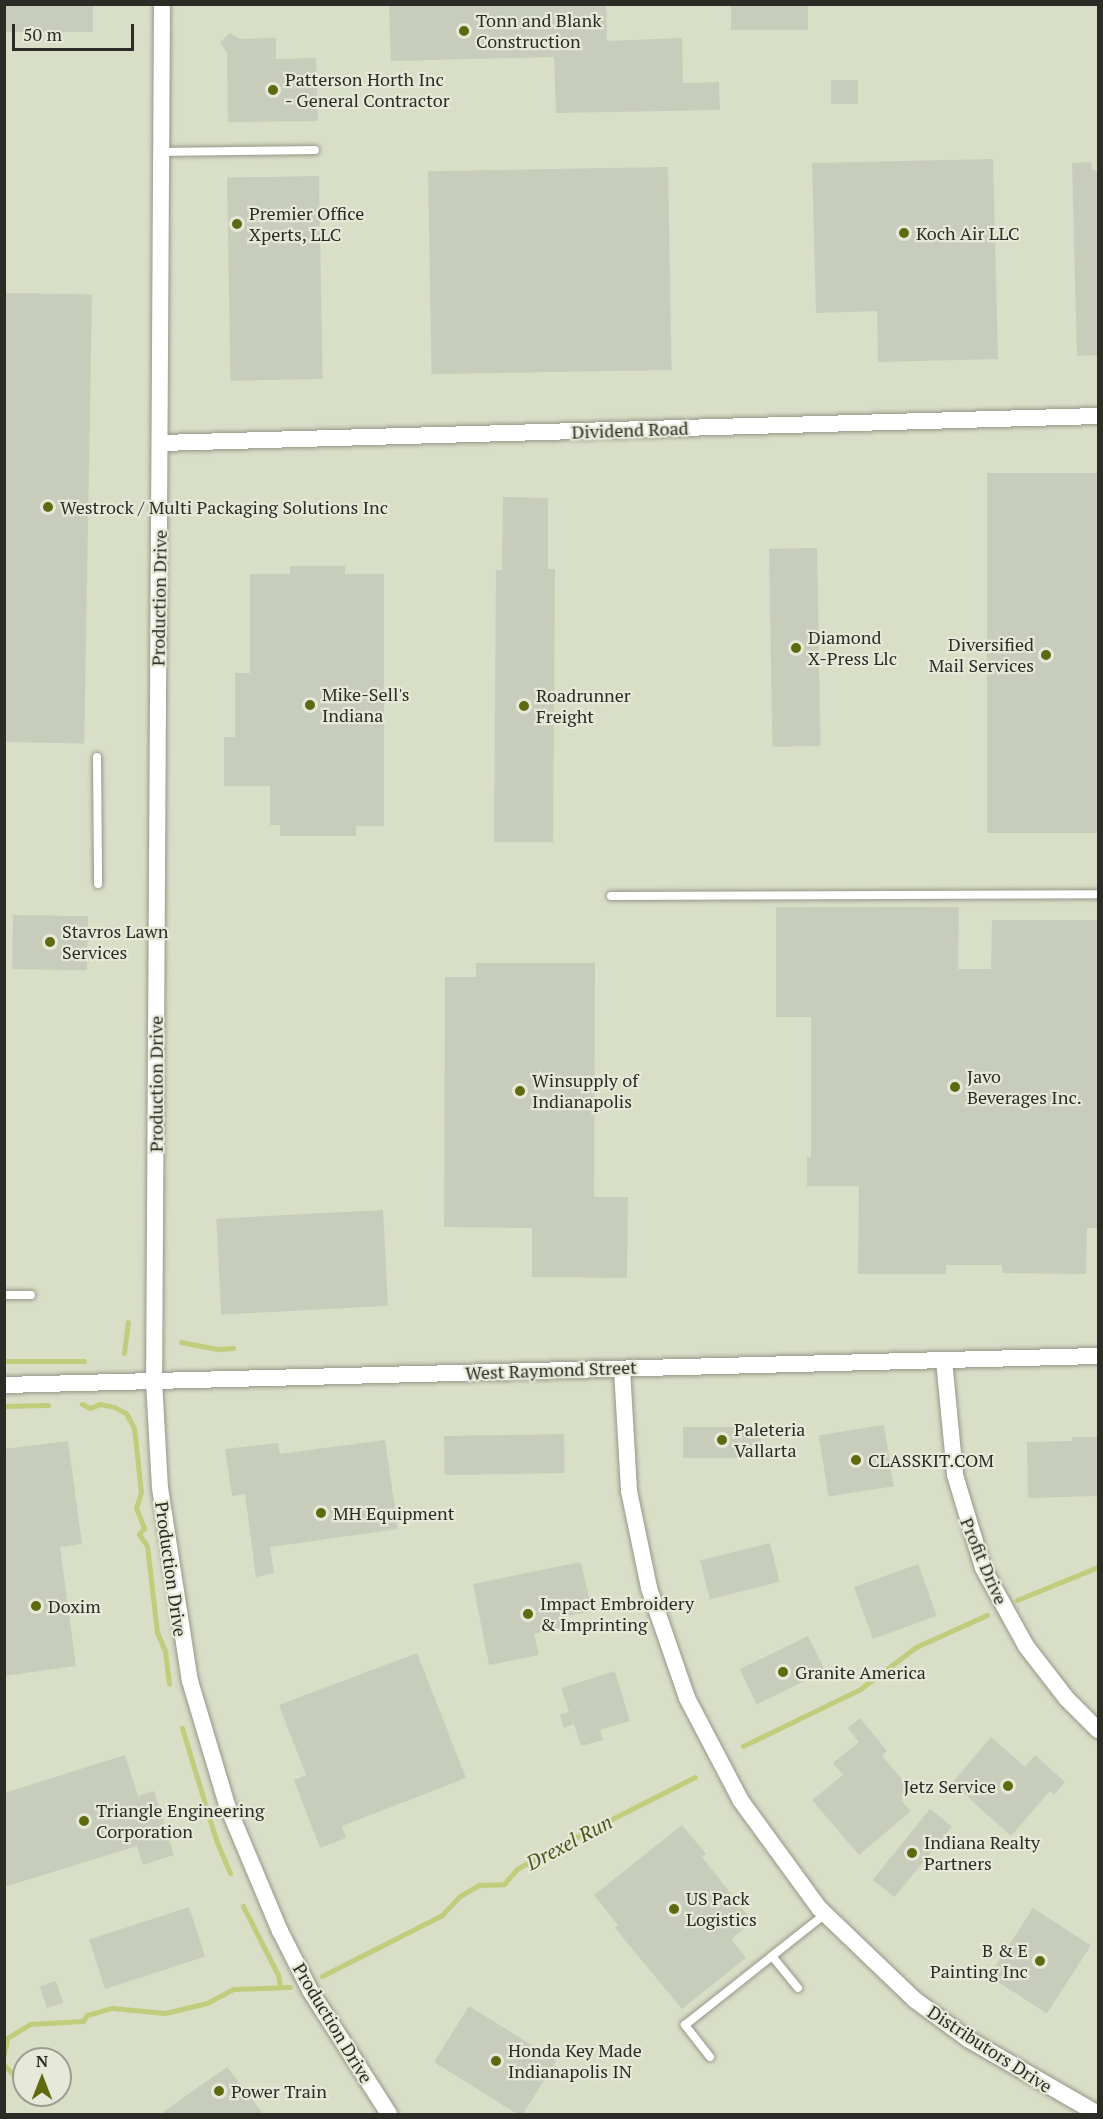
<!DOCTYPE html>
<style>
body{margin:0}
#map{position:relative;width:1103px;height:2119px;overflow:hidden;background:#e6e9d8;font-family:"PT Serif",serif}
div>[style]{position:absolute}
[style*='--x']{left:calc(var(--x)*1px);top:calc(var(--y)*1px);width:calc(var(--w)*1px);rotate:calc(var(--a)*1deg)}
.built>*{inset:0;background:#d9dec7}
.stream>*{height:5px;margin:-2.5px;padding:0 2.5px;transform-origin:2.5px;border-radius:2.5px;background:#bfcd7c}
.building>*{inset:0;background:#c8ccbb;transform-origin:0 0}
.roads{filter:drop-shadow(0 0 2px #949788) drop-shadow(0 0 2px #949788)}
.lane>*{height:8px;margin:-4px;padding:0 4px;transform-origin:4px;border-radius:4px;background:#fff}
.street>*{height:16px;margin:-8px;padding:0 8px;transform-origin:8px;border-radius:8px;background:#fff}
.dots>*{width:16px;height:16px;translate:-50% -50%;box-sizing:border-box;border:3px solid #e6e9d8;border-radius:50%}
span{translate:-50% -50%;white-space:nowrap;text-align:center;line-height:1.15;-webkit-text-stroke:4.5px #e6e9d8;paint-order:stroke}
.poi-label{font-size:18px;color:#2b2c26}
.left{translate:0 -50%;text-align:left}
.right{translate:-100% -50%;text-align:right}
.street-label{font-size:18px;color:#2b2c26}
.water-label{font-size:20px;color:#4d551b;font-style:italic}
.frame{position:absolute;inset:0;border:6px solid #2b2c26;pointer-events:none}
.north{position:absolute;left:12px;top:2047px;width:60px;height:60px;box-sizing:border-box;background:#e6e9d8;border:2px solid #9b9d91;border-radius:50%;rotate:0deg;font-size:16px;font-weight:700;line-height:24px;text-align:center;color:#2b2c26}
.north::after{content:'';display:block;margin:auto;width:21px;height:27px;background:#5f6a10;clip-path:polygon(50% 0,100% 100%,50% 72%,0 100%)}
.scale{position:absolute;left:12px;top:24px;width:122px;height:27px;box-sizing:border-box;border:3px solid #2b2c26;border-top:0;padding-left:8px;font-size:18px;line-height:21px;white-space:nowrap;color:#2b2c26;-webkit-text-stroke:4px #e6e9d8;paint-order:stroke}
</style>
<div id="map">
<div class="built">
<div style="clip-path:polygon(evenodd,5px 5px,1098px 5px,1098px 2114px,5px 2114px,5px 5px,24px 2059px,60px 2059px,60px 2095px,24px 2095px,24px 2059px)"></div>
</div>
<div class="stream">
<div style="--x:181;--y:1342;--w:38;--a:11"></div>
<div style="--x:218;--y:1349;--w:15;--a:-4"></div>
<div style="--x:124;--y:1353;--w:31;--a:-83"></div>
<div style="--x:4;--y:1361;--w:80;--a:0"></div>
<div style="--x:82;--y:1404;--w:9;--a:27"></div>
<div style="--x:90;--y:1408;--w:11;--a:-22"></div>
<div style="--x:100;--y:1404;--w:14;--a:12"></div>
<div style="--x:114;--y:1407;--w:13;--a:27"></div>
<div style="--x:126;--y:1413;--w:17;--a:62"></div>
<div style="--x:134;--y:1428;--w:64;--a:83.8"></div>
<div style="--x:141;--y:1492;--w:17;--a:107"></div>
<div style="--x:136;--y:1508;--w:22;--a:68"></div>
<div style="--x:144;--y:1528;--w:8;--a:130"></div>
<div style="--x:139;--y:1534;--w:14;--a:56"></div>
<div style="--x:147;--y:1546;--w:87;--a:83.4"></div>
<div style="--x:157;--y:1632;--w:21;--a:67"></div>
<div style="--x:165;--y:1651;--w:33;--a:83"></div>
<div style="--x:4;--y:1406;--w:44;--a:-1.3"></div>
<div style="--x:1017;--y:1600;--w:87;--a:-22.2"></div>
<div style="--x:182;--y:1728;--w:117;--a:73.1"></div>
<div style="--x:216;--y:1840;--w:36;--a:67"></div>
<div style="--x:743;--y:1746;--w:129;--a:-25.8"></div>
<div style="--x:859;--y:1690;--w:71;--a:-37"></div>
<div style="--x:916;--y:1647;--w:78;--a:-24.3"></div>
<div style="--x:243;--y:1906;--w:77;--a:63.1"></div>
<div style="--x:278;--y:1975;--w:11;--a:80"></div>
<div style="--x:322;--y:1976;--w:135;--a:-26.9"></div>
<div style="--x:442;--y:1915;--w:26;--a:-47"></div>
<div style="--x:460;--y:1896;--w:22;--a:-30"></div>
<div style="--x:479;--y:1885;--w:25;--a:-2"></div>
<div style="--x:504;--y:1884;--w:20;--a:-49"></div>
<div style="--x:517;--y:1869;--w:32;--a:-30"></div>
<div style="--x:545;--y:1853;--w:168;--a:-26.9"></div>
<div style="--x:4;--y:2054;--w:16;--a:-79"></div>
<div style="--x:7;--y:2038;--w:27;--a:-31"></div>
<div style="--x:30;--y:2024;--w:53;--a:-3.2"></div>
<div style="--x:83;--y:2021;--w:7;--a:-56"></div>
<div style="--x:87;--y:2015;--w:26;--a:-16"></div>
<div style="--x:112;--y:2008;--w:53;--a:5.4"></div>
<div style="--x:165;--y:2013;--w:43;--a:-13.4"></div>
<div style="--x:207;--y:2003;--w:30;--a:-28"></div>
<div style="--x:233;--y:1989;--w:57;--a:-2"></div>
<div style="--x:4;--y:2065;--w:28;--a:45"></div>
<div style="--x:34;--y:2095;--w:11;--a:49"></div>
</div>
<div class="building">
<div style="left:4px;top:4px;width:89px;height:28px"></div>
<div style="clip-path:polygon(389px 4px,606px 4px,607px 41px,682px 38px,683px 83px,719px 82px,720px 110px,556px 113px,554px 57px,391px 61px)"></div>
<div style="left:731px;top:4px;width:77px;height:26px"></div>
<div style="clip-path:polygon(230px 33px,240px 39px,276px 38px,276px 59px,316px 58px,318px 121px,228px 122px,227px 53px,220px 42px)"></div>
<div style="left:858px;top:80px;width:24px;height:27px;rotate:90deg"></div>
<div style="clip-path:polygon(993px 159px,998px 359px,878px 362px,877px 311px,816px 313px,812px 163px)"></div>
<div style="clip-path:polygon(1091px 162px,1092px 170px,1098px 170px,1098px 355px,1077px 356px,1072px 163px)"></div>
<div style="left:668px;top:167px;width:203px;height:240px;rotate:89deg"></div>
<div style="left:319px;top:176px;width:203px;height:92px;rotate:89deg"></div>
<div style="left:4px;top:293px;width:88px;height:449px;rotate:1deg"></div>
<div style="left:1098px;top:473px;width:360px;height:111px;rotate:90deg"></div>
<div style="clip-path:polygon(503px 497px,548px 498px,548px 569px,555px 569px,553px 842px,494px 842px,496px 570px,502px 570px)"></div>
<div style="left:817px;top:548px;width:198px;height:48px;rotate:89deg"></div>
<div style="clip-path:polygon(290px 566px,345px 566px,345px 574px,384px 574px,384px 826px,356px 826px,356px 836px,280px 836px,280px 825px,270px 825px,270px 786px,224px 786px,224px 737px,235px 737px,235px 673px,250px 673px,250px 574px,290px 574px)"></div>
<div style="clip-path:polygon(776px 907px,959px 907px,958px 969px,991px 969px,992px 920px,1098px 920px,1098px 1228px,1087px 1228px,1086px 1274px,1002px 1273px,1002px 1265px,946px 1265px,946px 1274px,858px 1274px,859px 1186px,807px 1186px,807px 1157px,811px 1157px,811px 1017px,776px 1017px)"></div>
<div style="left:13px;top:915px;width:75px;height:54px;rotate:1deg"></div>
<div style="clip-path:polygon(476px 963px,595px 963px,594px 1197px,628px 1197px,627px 1278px,532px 1277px,532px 1228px,444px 1227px,445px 977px,476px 977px)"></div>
<div style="left:383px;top:1210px;width:96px;height:167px;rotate:87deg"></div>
<div style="left:884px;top:1425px;width:62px;height:66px;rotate:81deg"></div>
<div style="left:761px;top:1427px;width:31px;height:78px;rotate:90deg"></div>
<div style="left:564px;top:1434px;width:39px;height:120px;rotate:89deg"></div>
<div style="clip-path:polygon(1072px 1437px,1098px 1437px,1098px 1496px,1028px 1498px,1027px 1442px,1072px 1441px)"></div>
<div style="clip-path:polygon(385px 1440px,398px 1529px,270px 1547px,274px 1573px,256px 1577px,245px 1494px,232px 1496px,225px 1449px,278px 1443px,280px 1454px)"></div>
<div style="clip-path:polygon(68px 1441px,82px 1544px,60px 1547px,76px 1666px,4px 1676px,4px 1449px)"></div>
<div style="left:770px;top:1543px;width:40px;height:72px;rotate:76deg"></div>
<div style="clip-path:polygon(581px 1562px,592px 1611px,563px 1617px,565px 1627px,534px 1634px,539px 1655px,489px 1665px,473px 1584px)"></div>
<div style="left:918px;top:1564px;width:55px;height:68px;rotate:70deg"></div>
<div style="left:808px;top:1636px;width:39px;height:76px;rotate:64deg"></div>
<div style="clip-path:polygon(417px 1653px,466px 1778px,342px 1826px,346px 1838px,320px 1848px,294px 1780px,306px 1775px,279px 1705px)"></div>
<div style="clip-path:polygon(615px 1671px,630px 1721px,600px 1730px,603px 1740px,581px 1746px,574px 1724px,564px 1728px,560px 1715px,569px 1712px,561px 1688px)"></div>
<div style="clip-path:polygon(860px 1718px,887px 1751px,882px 1756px,912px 1791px,901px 1800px,911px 1811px,859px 1855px,812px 1800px,843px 1775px,833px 1763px,859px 1742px,848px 1728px)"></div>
<div style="clip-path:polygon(991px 1737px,1025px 1767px,1035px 1755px,1065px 1782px,1054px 1795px,1050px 1791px,1011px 1836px,952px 1783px)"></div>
<div style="clip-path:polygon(125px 1755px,138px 1796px,154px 1791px,174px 1855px,143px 1865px,137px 1846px,4px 1887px,4px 1793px)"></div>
<div style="left:930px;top:1809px;width:28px;height:91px;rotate:39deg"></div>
<div style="clip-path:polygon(682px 1825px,706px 1854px,702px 1857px,753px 1922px,731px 1939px,746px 1958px,682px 2009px,615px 1928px,618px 1925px,594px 1895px)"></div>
<div style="left:189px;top:1907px;width:52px;height:105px;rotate:72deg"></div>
<div style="left:1033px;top:1908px;width:69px;height:81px;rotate:33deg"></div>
<div style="left:56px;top:1981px;width:23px;height:17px;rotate:72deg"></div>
<div style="left:469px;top:2006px;width:103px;height:66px;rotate:32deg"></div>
<div style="clip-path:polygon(227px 2067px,264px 2115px,159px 2115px)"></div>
</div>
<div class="roads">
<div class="lane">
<div style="--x:161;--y:152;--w:154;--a:-0.7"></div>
<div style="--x:97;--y:757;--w:127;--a:89.5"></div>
<div style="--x:611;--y:896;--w:487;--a:-0.2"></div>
<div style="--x:4;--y:1295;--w:27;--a:0"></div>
<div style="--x:798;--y:1988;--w:41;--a:-129.1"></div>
<div style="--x:772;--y:1956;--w:68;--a:-38.4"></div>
<div style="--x:710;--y:2057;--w:41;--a:-128"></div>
<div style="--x:685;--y:2025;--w:111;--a:-38.4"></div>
</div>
<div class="street">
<div style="--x:162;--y:4;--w:1377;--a:90.33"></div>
<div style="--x:154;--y:1381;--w:107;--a:86.8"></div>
<div style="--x:160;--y:1488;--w:195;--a:81.2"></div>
<div style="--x:190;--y:1681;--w:129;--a:73.4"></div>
<div style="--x:227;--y:1805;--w:137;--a:67.2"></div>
<div style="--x:280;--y:1931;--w:68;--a:63.1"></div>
<div style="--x:311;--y:1992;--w:145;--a:57.4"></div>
<div style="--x:161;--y:443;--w:937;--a:-1.65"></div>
<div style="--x:944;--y:1360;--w:116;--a:84.5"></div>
<div style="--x:955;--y:1475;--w:97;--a:73.2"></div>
<div style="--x:983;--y:1568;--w:89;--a:61.1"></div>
<div style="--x:1026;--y:1646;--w:67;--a:52.3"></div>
<div style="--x:1067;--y:1699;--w:44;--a:45"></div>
<div style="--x:622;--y:1369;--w:122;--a:86.7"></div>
<div style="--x:629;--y:1491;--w:99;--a:78.3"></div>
<div style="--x:649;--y:1588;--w:116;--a:70.9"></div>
<div style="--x:687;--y:1698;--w:116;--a:62.3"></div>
<div style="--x:741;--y:1801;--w:132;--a:53.9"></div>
<div style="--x:819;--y:1908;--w:133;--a:43.8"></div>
<div style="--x:915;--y:2000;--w:66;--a:36.3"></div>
<div style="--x:968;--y:2039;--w:150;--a:30"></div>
<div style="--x:4;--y:1385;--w:1094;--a:-1.52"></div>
</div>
</div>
<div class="dots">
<div style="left:464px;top:31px;background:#5f6a10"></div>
<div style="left:273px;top:90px;background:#5f6a10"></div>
<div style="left:237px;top:224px;background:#5f6a10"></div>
<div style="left:904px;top:233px;background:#5f6a10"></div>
<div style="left:48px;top:507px;background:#5f6a10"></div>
<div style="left:796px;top:648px;background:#5f6a10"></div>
<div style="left:1046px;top:655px;background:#5f6a10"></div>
<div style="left:310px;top:705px;background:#5f6a10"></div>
<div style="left:524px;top:706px;background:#5f6a10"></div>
<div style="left:50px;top:942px;background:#5f6a10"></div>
<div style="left:955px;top:1087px;background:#5f6a10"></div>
<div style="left:520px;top:1091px;background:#5f6a10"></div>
<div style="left:722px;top:1440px;background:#5f6a10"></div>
<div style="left:856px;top:1460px;background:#5f6a10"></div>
<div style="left:321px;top:1513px;background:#5f6a10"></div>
<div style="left:36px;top:1606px;background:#5f6a10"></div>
<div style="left:528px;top:1614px;background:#5f6a10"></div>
<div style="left:783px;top:1672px;background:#5f6a10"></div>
<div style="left:1008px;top:1786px;background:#5f6a10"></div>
<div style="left:84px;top:1821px;background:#5f6a10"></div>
<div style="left:912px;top:1853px;background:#5f6a10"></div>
<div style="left:674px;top:1909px;background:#5f6a10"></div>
<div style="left:1040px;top:1961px;background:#5f6a10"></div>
<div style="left:496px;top:2061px;background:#5f6a10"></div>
<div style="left:219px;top:2091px;background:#5f6a10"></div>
</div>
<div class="poi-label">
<span class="left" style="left:476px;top:31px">Tonn and Blank<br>Construction</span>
<span class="left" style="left:285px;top:90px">Patterson Horth Inc<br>- General Contractor</span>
<span class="left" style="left:249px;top:224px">Premier Office<br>Xperts, LLC</span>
<span class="left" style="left:916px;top:233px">Koch Air LLC</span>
<span class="left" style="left:60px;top:507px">Westrock / Multi Packaging Solutions Inc</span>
<span class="left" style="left:808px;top:648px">Diamond<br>X-Press Llc</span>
<span class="right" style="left:1034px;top:655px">Diversified<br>Mail Services</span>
<span class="left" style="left:322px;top:705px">Mike-Sell's<br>Indiana</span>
<span class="left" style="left:536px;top:706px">Roadrunner<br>Freight</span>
<span class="left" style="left:62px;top:942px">Stavros Lawn<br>Services</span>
<span class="left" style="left:967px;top:1087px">Javo<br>Beverages Inc.</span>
<span class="left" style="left:532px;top:1091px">Winsupply of<br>Indianapolis</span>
<span class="left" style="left:734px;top:1440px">Paleteria<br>Vallarta</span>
<span class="left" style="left:868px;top:1460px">CLASSKIT.COM</span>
<span class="left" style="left:333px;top:1513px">MH Equipment</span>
<span class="left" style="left:540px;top:1614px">Impact Embroidery<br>&amp; Imprinting</span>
<span class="left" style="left:48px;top:1606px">Doxim</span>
<span class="left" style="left:795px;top:1672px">Granite America</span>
<span class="right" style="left:996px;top:1786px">Jetz Service</span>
<span class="left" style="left:96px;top:1821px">Triangle Engineering<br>Corporation</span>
<span class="left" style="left:924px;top:1853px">Indiana Realty<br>Partners</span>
<span class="left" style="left:686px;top:1909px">US Pack<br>Logistics</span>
<span class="right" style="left:1028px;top:1961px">B &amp; E<br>Painting Inc</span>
<span class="left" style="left:508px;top:2061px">Honda Key Made<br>Indianapolis IN</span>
<span class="left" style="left:231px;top:2091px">Power Train</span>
</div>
<div class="street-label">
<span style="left:630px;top:430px;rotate:-2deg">Dividend Road</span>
<span style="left:159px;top:598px;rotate:-89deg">Production Drive</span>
<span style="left:156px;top:1084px;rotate:-90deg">Production Drive</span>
<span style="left:551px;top:1370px;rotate:-2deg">West Raymond Street</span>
<span style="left:984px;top:1561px;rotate:67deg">Profit Drive</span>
<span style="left:171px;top:1569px;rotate:82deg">Production Drive</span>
<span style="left:333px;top:2023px;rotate:59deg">Production Drive</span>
<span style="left:990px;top:2049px;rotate:33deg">Distributors Drive</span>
</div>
<div class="water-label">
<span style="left:569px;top:1842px;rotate:-28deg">Drexel Run</span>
</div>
<div class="frame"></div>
<div class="north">N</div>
<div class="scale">50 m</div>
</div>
